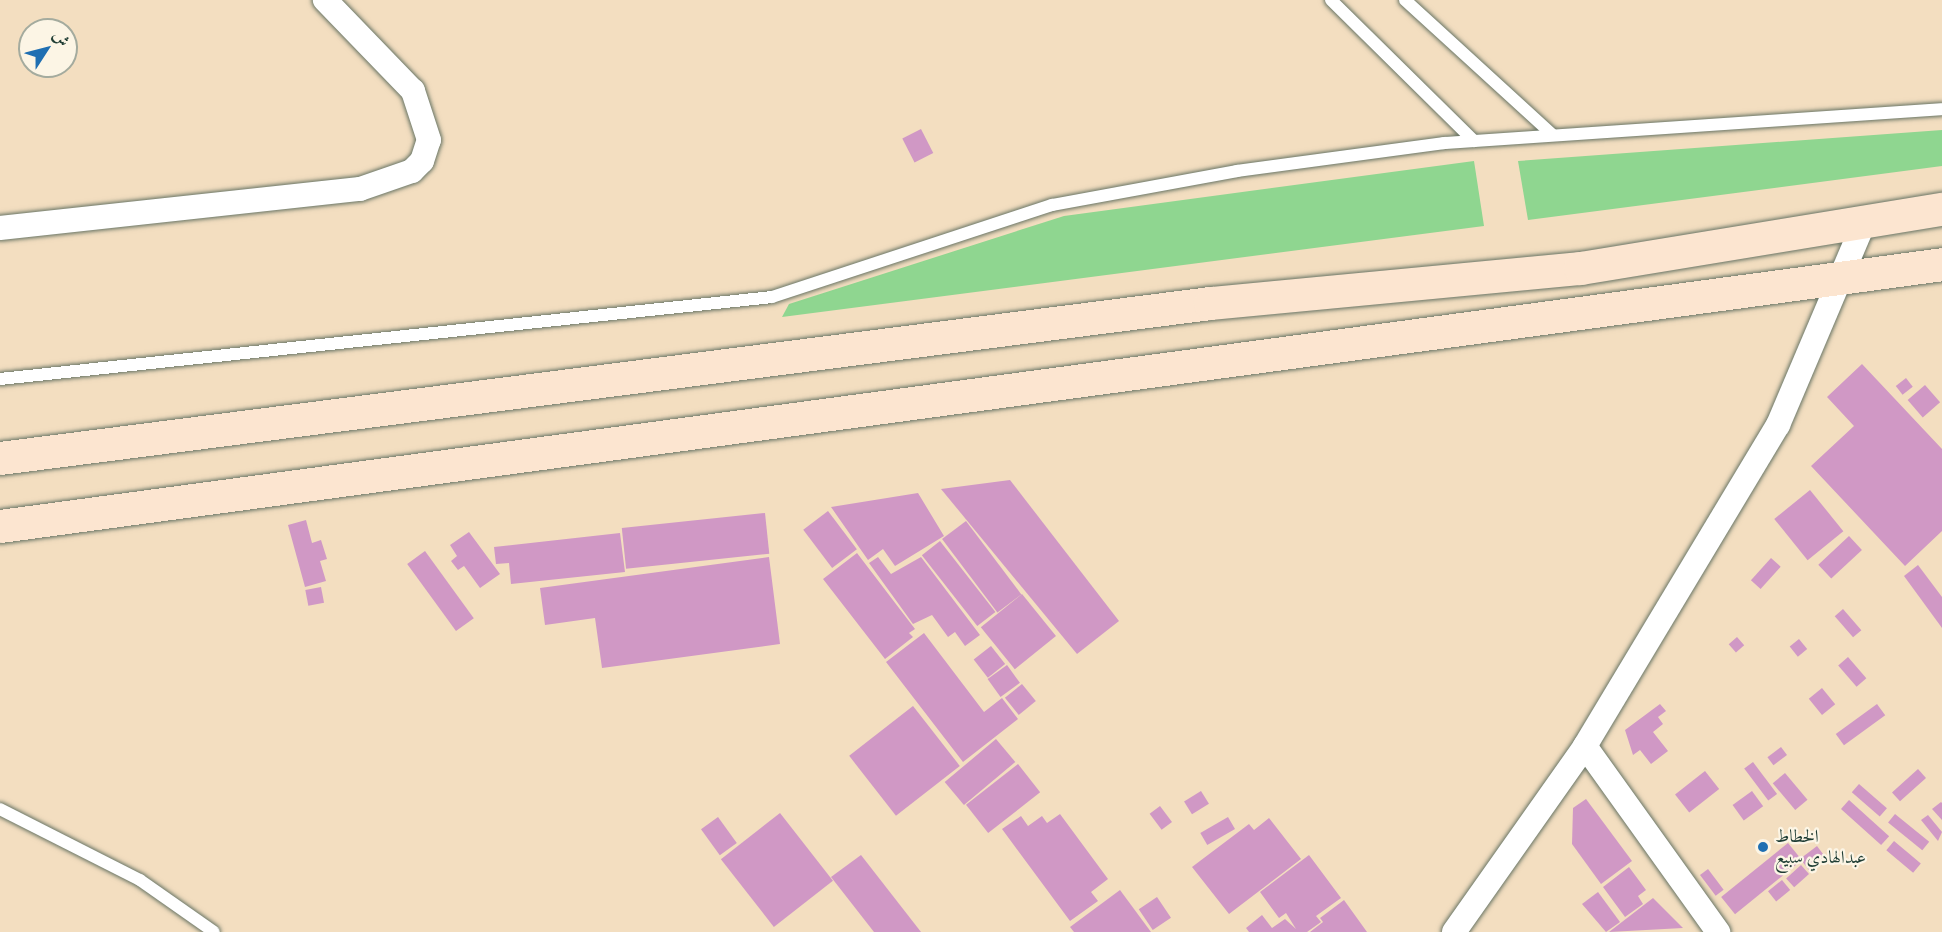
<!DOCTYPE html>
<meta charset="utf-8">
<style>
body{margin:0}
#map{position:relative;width:1942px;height:932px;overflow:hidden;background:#f3dec0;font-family:Alegreya,Amiri,serif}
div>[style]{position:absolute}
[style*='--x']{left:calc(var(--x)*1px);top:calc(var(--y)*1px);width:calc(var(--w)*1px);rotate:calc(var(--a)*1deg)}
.green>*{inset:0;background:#8fd690}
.building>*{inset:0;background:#d098c5;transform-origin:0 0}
.roads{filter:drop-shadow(0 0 2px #697565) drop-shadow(0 0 2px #697565)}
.lane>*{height:12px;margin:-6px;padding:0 6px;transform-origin:6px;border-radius:6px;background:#fff}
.street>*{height:24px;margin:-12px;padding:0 12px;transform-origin:12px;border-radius:12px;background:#fff}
.secondary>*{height:33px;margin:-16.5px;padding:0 16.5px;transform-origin:16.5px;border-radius:16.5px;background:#fce5d0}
.dots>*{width:16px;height:16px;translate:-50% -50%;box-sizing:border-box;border:3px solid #fcf5e5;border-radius:50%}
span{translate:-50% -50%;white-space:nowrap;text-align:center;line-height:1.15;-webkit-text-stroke:4.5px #fcf5e5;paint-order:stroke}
.poi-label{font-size:18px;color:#1f3d34}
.left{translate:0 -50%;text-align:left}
.north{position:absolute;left:18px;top:18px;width:60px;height:60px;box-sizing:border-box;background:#fcf5e5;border:2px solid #a4ab9e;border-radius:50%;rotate:54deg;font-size:16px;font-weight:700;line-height:24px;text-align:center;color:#1f3d34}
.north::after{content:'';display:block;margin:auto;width:21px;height:27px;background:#1f6fb2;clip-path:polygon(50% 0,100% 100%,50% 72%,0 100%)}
</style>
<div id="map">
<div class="green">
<div style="clip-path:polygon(1942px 130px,1942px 166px,1528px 220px,1518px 161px)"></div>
<div style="clip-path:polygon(1474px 161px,1484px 226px,782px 317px,789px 304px,1064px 216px)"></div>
</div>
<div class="building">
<div style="left:921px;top:129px;width:27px;height:21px;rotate:63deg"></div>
<div style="clip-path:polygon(1862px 364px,1942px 449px,1942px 531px,1905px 566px,1811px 466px,1854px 426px,1827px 397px)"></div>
<div style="left:1906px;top:378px;width:11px;height:13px;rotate:52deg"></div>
<div style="left:1925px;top:385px;width:23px;height:23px;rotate:49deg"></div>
<div style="clip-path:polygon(1010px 480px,1119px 621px,1077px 654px,941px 489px)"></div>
<div style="left:1810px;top:490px;width:53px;height:46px;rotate:51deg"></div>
<div style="clip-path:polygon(918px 493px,944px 536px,895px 566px,883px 549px,868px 560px,831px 507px)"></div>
<div style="left:828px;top:511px;width:48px;height:31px;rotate:53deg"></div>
<div style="left:765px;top:513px;width:41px;height:144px;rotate:84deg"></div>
<div style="clip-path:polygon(306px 520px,312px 543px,321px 540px,327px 559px,320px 561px,326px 581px,305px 587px,288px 525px)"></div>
<div style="left:966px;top:521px;width:92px;height:30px;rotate:53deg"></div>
<div style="clip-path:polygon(469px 532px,500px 574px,480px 588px,464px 566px,458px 570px,451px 561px,457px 556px,450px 545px)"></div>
<div style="clip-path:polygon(620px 533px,625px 572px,511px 584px,509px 563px,496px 564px,494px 547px)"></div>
<div style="left:1849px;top:536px;width:19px;height:42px;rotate:47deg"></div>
<div style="left:940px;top:541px;width:90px;height:23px;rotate:52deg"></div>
<div style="left:425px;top:551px;width:83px;height:22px;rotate:54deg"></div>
<div style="clip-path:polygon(857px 553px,915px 629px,909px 633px,913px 637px,885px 659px,823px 579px)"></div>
<div style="clip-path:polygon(769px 557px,780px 644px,602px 668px,595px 618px,545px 625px,540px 588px)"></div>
<div style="clip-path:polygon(878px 557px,891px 574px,921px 557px,980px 635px,965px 646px,955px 632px,948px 637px,932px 615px,913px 624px,869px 563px)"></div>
<div style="left:1771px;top:558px;width:13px;height:30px;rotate:42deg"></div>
<div style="clip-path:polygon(1918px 565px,1942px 597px,1942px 628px,1904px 576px)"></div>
<div style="left:321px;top:587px;width:16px;height:16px;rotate:79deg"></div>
<div style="left:1022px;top:594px;width:54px;height:53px;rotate:51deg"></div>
<div style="left:1843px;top:609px;width:28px;height:11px;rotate:49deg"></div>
<div style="clip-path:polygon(924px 633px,984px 712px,1002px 698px,1018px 719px,963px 762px,886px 662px)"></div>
<div style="left:1737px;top:637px;width:11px;height:11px;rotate:49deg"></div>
<div style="left:1799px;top:639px;width:13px;height:12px;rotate:51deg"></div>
<div style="left:991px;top:646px;width:23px;height:22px;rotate:52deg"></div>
<div style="left:1848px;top:657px;width:28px;height:13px;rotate:49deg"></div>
<div style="left:1007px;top:665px;width:22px;height:24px;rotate:54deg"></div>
<div style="left:1022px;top:684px;width:22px;height:22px;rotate:51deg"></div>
<div style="left:1822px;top:688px;width:21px;height:17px;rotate:51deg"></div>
<div style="clip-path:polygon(1660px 704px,1666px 711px,1658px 717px,1663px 724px,1653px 732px,1668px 751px,1651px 764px,1640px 750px,1633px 755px,1625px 730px)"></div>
<div style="left:1877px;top:704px;width:14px;height:51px;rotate:54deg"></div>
<div style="left:913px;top:706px;width:76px;height:81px;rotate:52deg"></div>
<div style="left:996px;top:739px;width:30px;height:67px;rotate:50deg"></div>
<div style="left:1781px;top:747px;width:10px;height:17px;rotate:53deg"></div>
<div style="left:1753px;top:762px;width:40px;height:11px;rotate:53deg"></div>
<div style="left:1018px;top:764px;width:36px;height:66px;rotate:52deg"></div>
<div style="left:1918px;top:769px;width:12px;height:35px;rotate:48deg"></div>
<div style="left:1705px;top:771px;width:23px;height:38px;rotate:52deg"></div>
<div style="left:1785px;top:773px;width:35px;height:16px;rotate:50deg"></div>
<div style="left:1859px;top:784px;width:37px;height:11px;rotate:41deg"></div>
<div style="left:1201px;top:791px;width:15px;height:20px;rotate:58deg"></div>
<div style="left:1752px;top:791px;width:19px;height:24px;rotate:54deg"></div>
<div style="clip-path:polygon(1586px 799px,1632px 861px,1601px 884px,1572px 844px,1573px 808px)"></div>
<div style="left:1849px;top:800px;width:54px;height:12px;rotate:42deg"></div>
<div style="clip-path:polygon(1941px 802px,1942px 803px,1942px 820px,1932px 809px)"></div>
<div style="left:1160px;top:806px;width:20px;height:13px;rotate:53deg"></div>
<div style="left:780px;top:813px;width:86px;height:75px;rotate:52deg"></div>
<div style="clip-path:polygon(1060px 814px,1108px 879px,1091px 892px,1098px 901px,1070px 921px,1002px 829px,1021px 816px,1028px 826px,1042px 816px,1047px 823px)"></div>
<div style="left:1895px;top:814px;width:44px;height:11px;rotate:39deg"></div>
<div style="clip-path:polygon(1928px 815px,1942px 832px,1938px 841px,1921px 820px)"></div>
<div style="left:718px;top:817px;width:32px;height:21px;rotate:54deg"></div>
<div style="left:1228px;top:817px;width:14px;height:32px;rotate:60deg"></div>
<div style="clip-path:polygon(1269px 818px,1301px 859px,1229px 914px,1192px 867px,1249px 824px,1254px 830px)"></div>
<div style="left:1894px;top:841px;width:35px;height:12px;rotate:40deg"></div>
<div style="left:1788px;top:843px;width:22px;height:86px;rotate:51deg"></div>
<div style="left:1817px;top:846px;width:15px;height:21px;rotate:53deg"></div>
<div style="clip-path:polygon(861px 855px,921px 932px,874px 932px,831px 877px)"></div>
<div style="clip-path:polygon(1309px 855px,1341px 898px,1316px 916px,1321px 922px,1307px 932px,1249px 932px,1246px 928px,1262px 915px,1272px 928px,1285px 919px,1296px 929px,1286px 913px,1279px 918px,1260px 892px)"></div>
<div style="left:1801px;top:865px;width:12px;height:20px;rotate:48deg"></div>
<div style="clip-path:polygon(1629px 867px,1646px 890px,1638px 896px,1643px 904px,1625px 917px,1603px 887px)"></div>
<div style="left:1708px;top:869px;width:26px;height:10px;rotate:53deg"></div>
<div style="left:1782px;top:880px;width:13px;height:18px;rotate:51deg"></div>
<div style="clip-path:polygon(1120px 890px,1151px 932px,1074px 932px,1070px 927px)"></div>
<div style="clip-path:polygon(1598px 892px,1620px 922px,1606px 932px,1582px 904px)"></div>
<div style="left:1157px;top:897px;width:25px;height:22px;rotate:56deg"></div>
<div style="clip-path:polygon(1653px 898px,1683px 928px,1609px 932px)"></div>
<div style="clip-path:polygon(1344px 900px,1367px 932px,1310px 932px,1323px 922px,1320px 918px)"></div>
</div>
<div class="roads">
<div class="lane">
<div style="--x:1331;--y:0;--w:201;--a:44.6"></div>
<div style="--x:1405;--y:0;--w:200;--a:42.4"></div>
<div style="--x:0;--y:379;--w:776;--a:-6.06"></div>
<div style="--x:772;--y:297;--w:295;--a:-18.2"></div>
<div style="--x:1052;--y:205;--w:188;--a:-10.4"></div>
<div style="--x:1237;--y:171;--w:209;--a:-7.7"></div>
<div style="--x:1444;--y:143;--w:499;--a:-3.9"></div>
<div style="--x:0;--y:809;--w:157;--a:26.9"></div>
<div style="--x:140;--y:880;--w:90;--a:35.1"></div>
</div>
<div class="street">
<div style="--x:0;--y:228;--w:362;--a:-6.2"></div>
<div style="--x:360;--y:189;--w:55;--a:-19.1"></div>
<div style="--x:412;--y:171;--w:14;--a:-45"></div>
<div style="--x:422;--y:161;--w:22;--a:-72"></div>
<div style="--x:429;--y:140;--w:52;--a:-108.1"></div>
<div style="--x:413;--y:91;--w:127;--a:-134"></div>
<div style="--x:1585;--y:746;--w:229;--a:54.4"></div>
<div style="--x:1454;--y:932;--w:228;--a:-54.8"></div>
<div style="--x:1585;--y:746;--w:375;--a:-59"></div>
<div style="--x:1778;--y:425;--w:220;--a:-67"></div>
</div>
<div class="secondary">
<div style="--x:0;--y:458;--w:1220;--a:-7.3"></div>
<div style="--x:1210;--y:303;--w:372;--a:-5.4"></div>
<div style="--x:1580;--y:268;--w:367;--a:-9.3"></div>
<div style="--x:0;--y:526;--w:1960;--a:-7.68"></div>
</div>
</div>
<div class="dots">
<div style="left:1763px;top:847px;background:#1f6fb2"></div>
</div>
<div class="poi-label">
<span class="left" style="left:1775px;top:847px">الخطاط<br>عبدالهادي سبيع</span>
</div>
<div class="north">ش</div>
</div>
